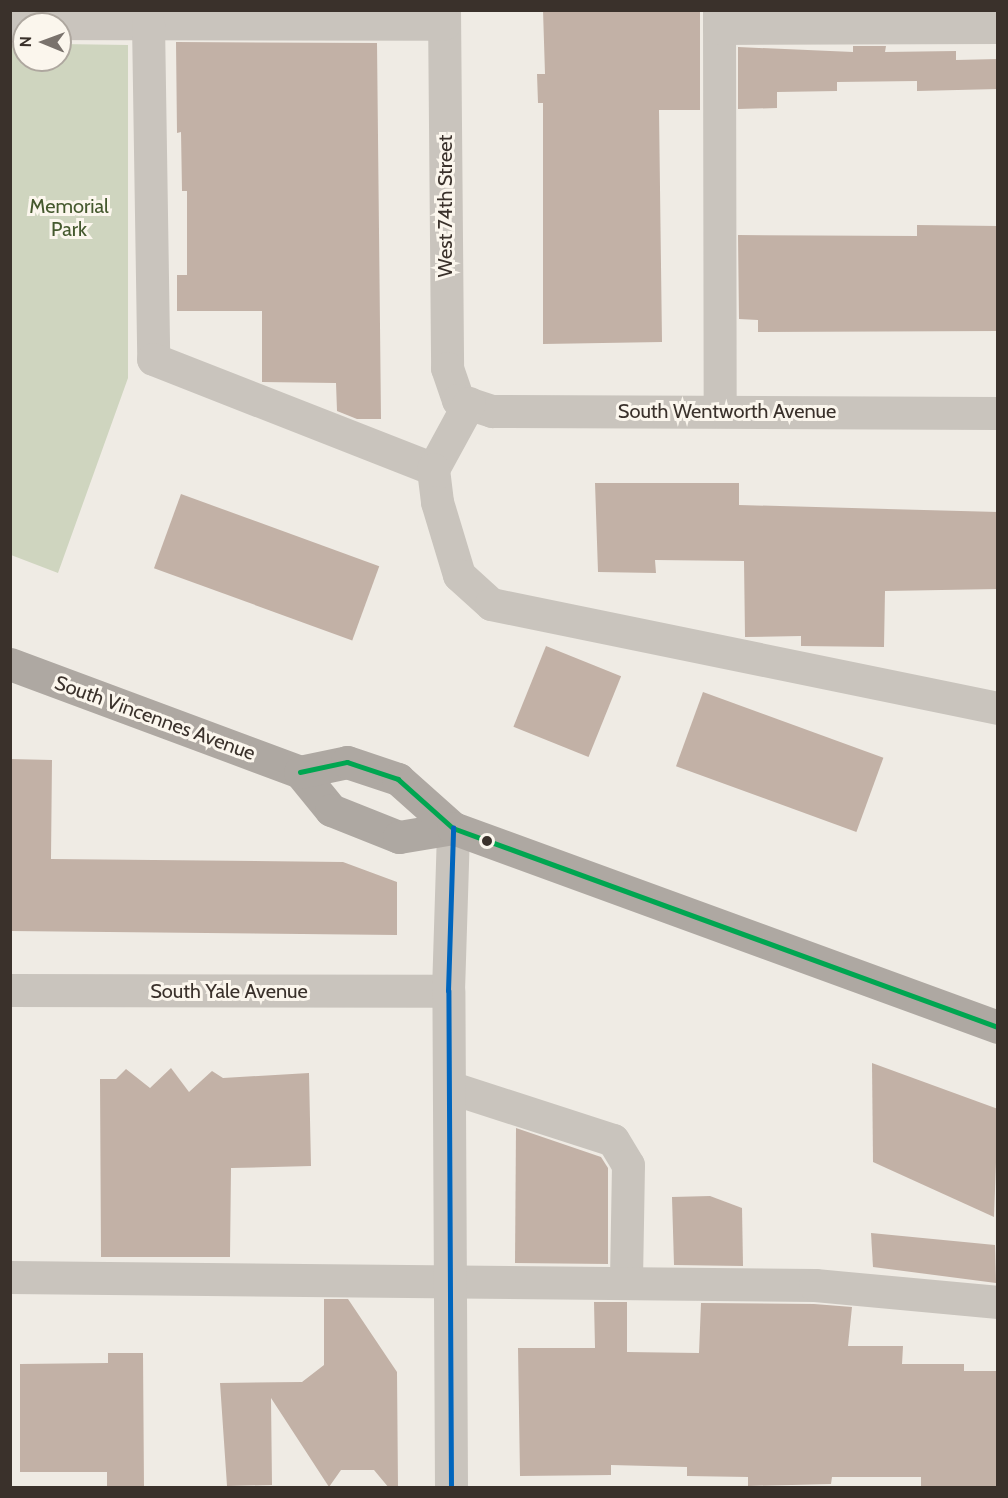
<!DOCTYPE html>
<style>
body{margin:0}
#map{position:relative;width:1008px;height:1498px;overflow:hidden;background:#efebe4;font-family:Cabin,sans-serif}
div>[style]{position:absolute}
[style*='--x']{left:calc(var(--x)*1px);top:calc(var(--y)*1px);width:calc(var(--w)*1px);rotate:calc(var(--a)*1deg)}
.green>*{inset:0;background:#cfd5bf}
.building>*{inset:0;background:#c2b1a6;transform-origin:0 0}
.minor>*{height:33px;margin:-16.5px;padding:0 16.5px;transform-origin:16.5px;border-radius:16.5px;background:#c9c4bd}
.major>*{height:33px;margin:-16.5px;padding:0 16.5px;transform-origin:16.5px;border-radius:16.5px;background:#aea8a2}
.bus-1>*{height:4.5px;margin:-2.25px;padding:0 2.25px;transform-origin:2.25px;border-radius:2.25px;background:#00a651}
.bus-2>*{height:4.5px;margin:-2.25px;padding:0 2.25px;transform-origin:2.25px;border-radius:2.25px;background:#0065bd}
.dots>*{width:16px;height:16px;translate:-50% -50%;box-sizing:border-box;border:3px solid #fbf6ed;border-radius:50%}
span{translate:-50% -50%;white-space:nowrap;text-align:center;line-height:1.15;-webkit-text-stroke:6px #fbf6ed;paint-order:stroke}
.street-label{font-size:20px;color:#3a312b}
.park-label{font-size:20px;color:#45592e}
.frame{position:absolute;inset:0;border:12px solid #3a312b;pointer-events:none}
.north{position:absolute;left:12px;top:12px;width:60px;height:60px;box-sizing:border-box;background:#fbf6ed;border:2px solid #aea79f;border-radius:50%;rotate:271deg;font-size:16px;font-weight:700;line-height:24px;text-align:center;color:#3a312b}
.north::after{content:'';display:block;margin:auto;width:21px;height:27px;background:#79726c;clip-path:polygon(50% 0,100% 100%,50% 72%,0 100%)}
</style>
<div id="map">
<div class="green">
<div style="clip-path:polygon(10px 44px,24px 44px,24px 60px,60px 60px,60px 44px,128px 45px,128px 378px,58px 573px,11px 555px)"></div>
</div>
<div class="building">
<div style="clip-path:polygon(543px 10px,700px 10px,700px 110px,659px 110px,662px 342px,543px 344px,543px 103px,538px 103px,537px 74px,545px 74px)"></div>
<div style="clip-path:polygon(176px 42px,377px 43px,381px 419px,357px 419px,337px 411px,336px 383px,262px 382px,262px 311px,177px 311px,177px 275px,187px 275px,187px 191px,182px 191px,181px 132px,177px 133px)"></div>
<div style="clip-path:polygon(853px 46px,886px 46px,885px 52px,956px 51px,956px 60px,998px 59px,998px 89px,917px 91px,917px 81px,837px 82px,837px 91px,777px 92px,777px 108px,738px 109px,738px 47px,853px 52px)"></div>
<div style="clip-path:polygon(917px 225px,998px 226px,998px 331px,758px 332px,758px 320px,739px 319px,738px 235px,917px 236px)"></div>
<div style="clip-path:polygon(595px 483px,739px 483px,739px 505px,998px 512px,998px 589px,885px 591px,884px 647px,801px 646px,801px 636px,745px 637px,744px 561px,655px 560px,656px 573px,598px 572px)"></div>
<div style="left:181px;top:494px;width:211px;height:79px;rotate:20deg"></div>
<div style="left:546px;top:646px;width:81px;height:87px;rotate:22deg"></div>
<div style="left:703px;top:692px;width:192px;height:79px;rotate:20deg"></div>
<div style="clip-path:polygon(10px 759px,52px 760px,51px 859px,343px 862px,397px 882px,397px 935px,10px 931px)"></div>
<div style="clip-path:polygon(872px 1063px,998px 1109px,994px 1217px,873px 1162px)"></div>
<div style="clip-path:polygon(171px 1068px,189px 1092px,212px 1071px,223px 1078px,309px 1073px,311px 1166px,231px 1168px,230px 1257px,101px 1257px,100px 1079px,116px 1079px,126px 1069px,150px 1088px)"></div>
<div style="clip-path:polygon(516px 1128px,601px 1157px,608px 1168px,608px 1264px,515px 1263px)"></div>
<div style="clip-path:polygon(710px 1196px,742px 1208px,743px 1266px,674px 1265px,672px 1197px)"></div>
<div style="clip-path:polygon(871px 1233px,995px 1245px,996px 1283px,873px 1267px)"></div>
<div style="clip-path:polygon(324px 1299px,348px 1299px,397px 1372px,398px 1488px,389px 1488px,374px 1470px,341px 1470px,329px 1487px,271px 1398px,272px 1485px,227px 1486px,220px 1383px,302px 1382px,324px 1365px)"></div>
<div style="clip-path:polygon(594px 1302px,627px 1302px,627px 1352px,699px 1353px,701px 1303px,814px 1304px,852px 1307px,848px 1346px,903px 1346px,902px 1364px,964px 1364px,964px 1371px,998px 1371px,998px 1488px,921px 1488px,921px 1477px,832px 1477px,831px 1484px,748px 1486px,748px 1477px,687px 1476px,687px 1467px,611px 1465px,611px 1475px,520px 1476px,518px 1348px,595px 1348px)"></div>
<div style="clip-path:polygon(108px 1353px,143px 1353px,144px 1488px,107px 1488px,107px 1472px,20px 1472px,20px 1364px,108px 1363px)"></div>
</div>
<div class="minor">
<div style="--x:444;--y:10;--w:358;--a:89.5"></div>
<div style="--x:447;--y:368;--w:34;--a:71"></div>
<div style="--x:458;--y:400;--w:36;--a:18"></div>
<div style="--x:492;--y:411;--w:506;--a:0.23"></div>
<div style="--x:719;--y:10;--w:401;--a:89.9"></div>
<div style="--x:10;--y:23;--w:434;--a:0.1"></div>
<div style="--x:148;--y:23;--w:336;--a:89.1"></div>
<div style="--x:153;--y:359;--w:301;--a:21.4"></div>
<div style="--x:719;--y:28;--w:279;--a:-0.2"></div>
<div style="--x:469;--y:403;--w:75;--a:118.6"></div>
<div style="--x:433;--y:469;--w:33;--a:83"></div>
<div style="--x:437;--y:502;--w:76;--a:73.2"></div>
<div style="--x:459;--y:575;--w:43;--a:42.2"></div>
<div style="--x:491;--y:604;--w:518;--a:11.59"></div>
<div style="--x:10;--y:990;--w:438;--a:0.1"></div>
<div style="--x:449;--y:1087;--w:172;--a:17.9"></div>
<div style="--x:613;--y:1140;--w:29;--a:59"></div>
<div style="--x:628;--y:1165;--w:116;--a:91"></div>
<div style="--x:10;--y:1277;--w:805;--a:0.57"></div>
<div style="--x:815;--y:1285;--w:184;--a:5.3"></div>
<div style="--x:451;--y:1488;--w:497;--a:-90.3"></div>
<div style="--x:448;--y:991;--w:163;--a:-88.2"></div>
</div>
<div class="major">
<div style="--x:10;--y:664;--w:309;--a:20.4"></div>
<div style="--x:300;--y:772;--w:49;--a:50.8"></div>
<div style="--x:331;--y:810;--w:73;--a:21.7"></div>
<div style="--x:399;--y:837;--w:55;--a:-9.5"></div>
<div style="--x:300;--y:772;--w:48;--a:-12"></div>
<div style="--x:347;--y:762;--w:54;--a:18.4"></div>
<div style="--x:398;--y:779;--w:74;--a:41.7"></div>
<div style="--x:453;--y:828;--w:580;--a:20.06"></div>
</div>
<div class="bus-1">
<div style="--x:300;--y:772;--w:48;--a:-12"></div>
<div style="--x:347;--y:762;--w:54;--a:18.4"></div>
<div style="--x:398;--y:779;--w:74;--a:41.7"></div>
<div style="--x:453;--y:828;--w:580;--a:20.06"></div>
</div>
<div class="bus-2">
<div style="--x:451;--y:1488;--w:497;--a:-90.3"></div>
<div style="--x:448;--y:991;--w:163;--a:-88.2"></div>
</div>
<div class="dots">
<div style="left:487px;top:841px;background:#3a312b"></div>
</div>
<div class="street-label">
<span style="left:445px;top:206px;rotate:-90deg">West 74th Street</span>
<span style="left:727px;top:411px">South Wentworth Avenue</span>
<span style="left:155px;top:718px;rotate:20deg">South Vincennes Avenue</span>
<span style="left:229px;top:991px">South Yale Avenue</span>
</div>
<div class="park-label">
<span style="left:69px;top:218px">Memorial<br>Park</span>
</div>
<div class="frame"></div>
<div class="north">N</div>
</div>
